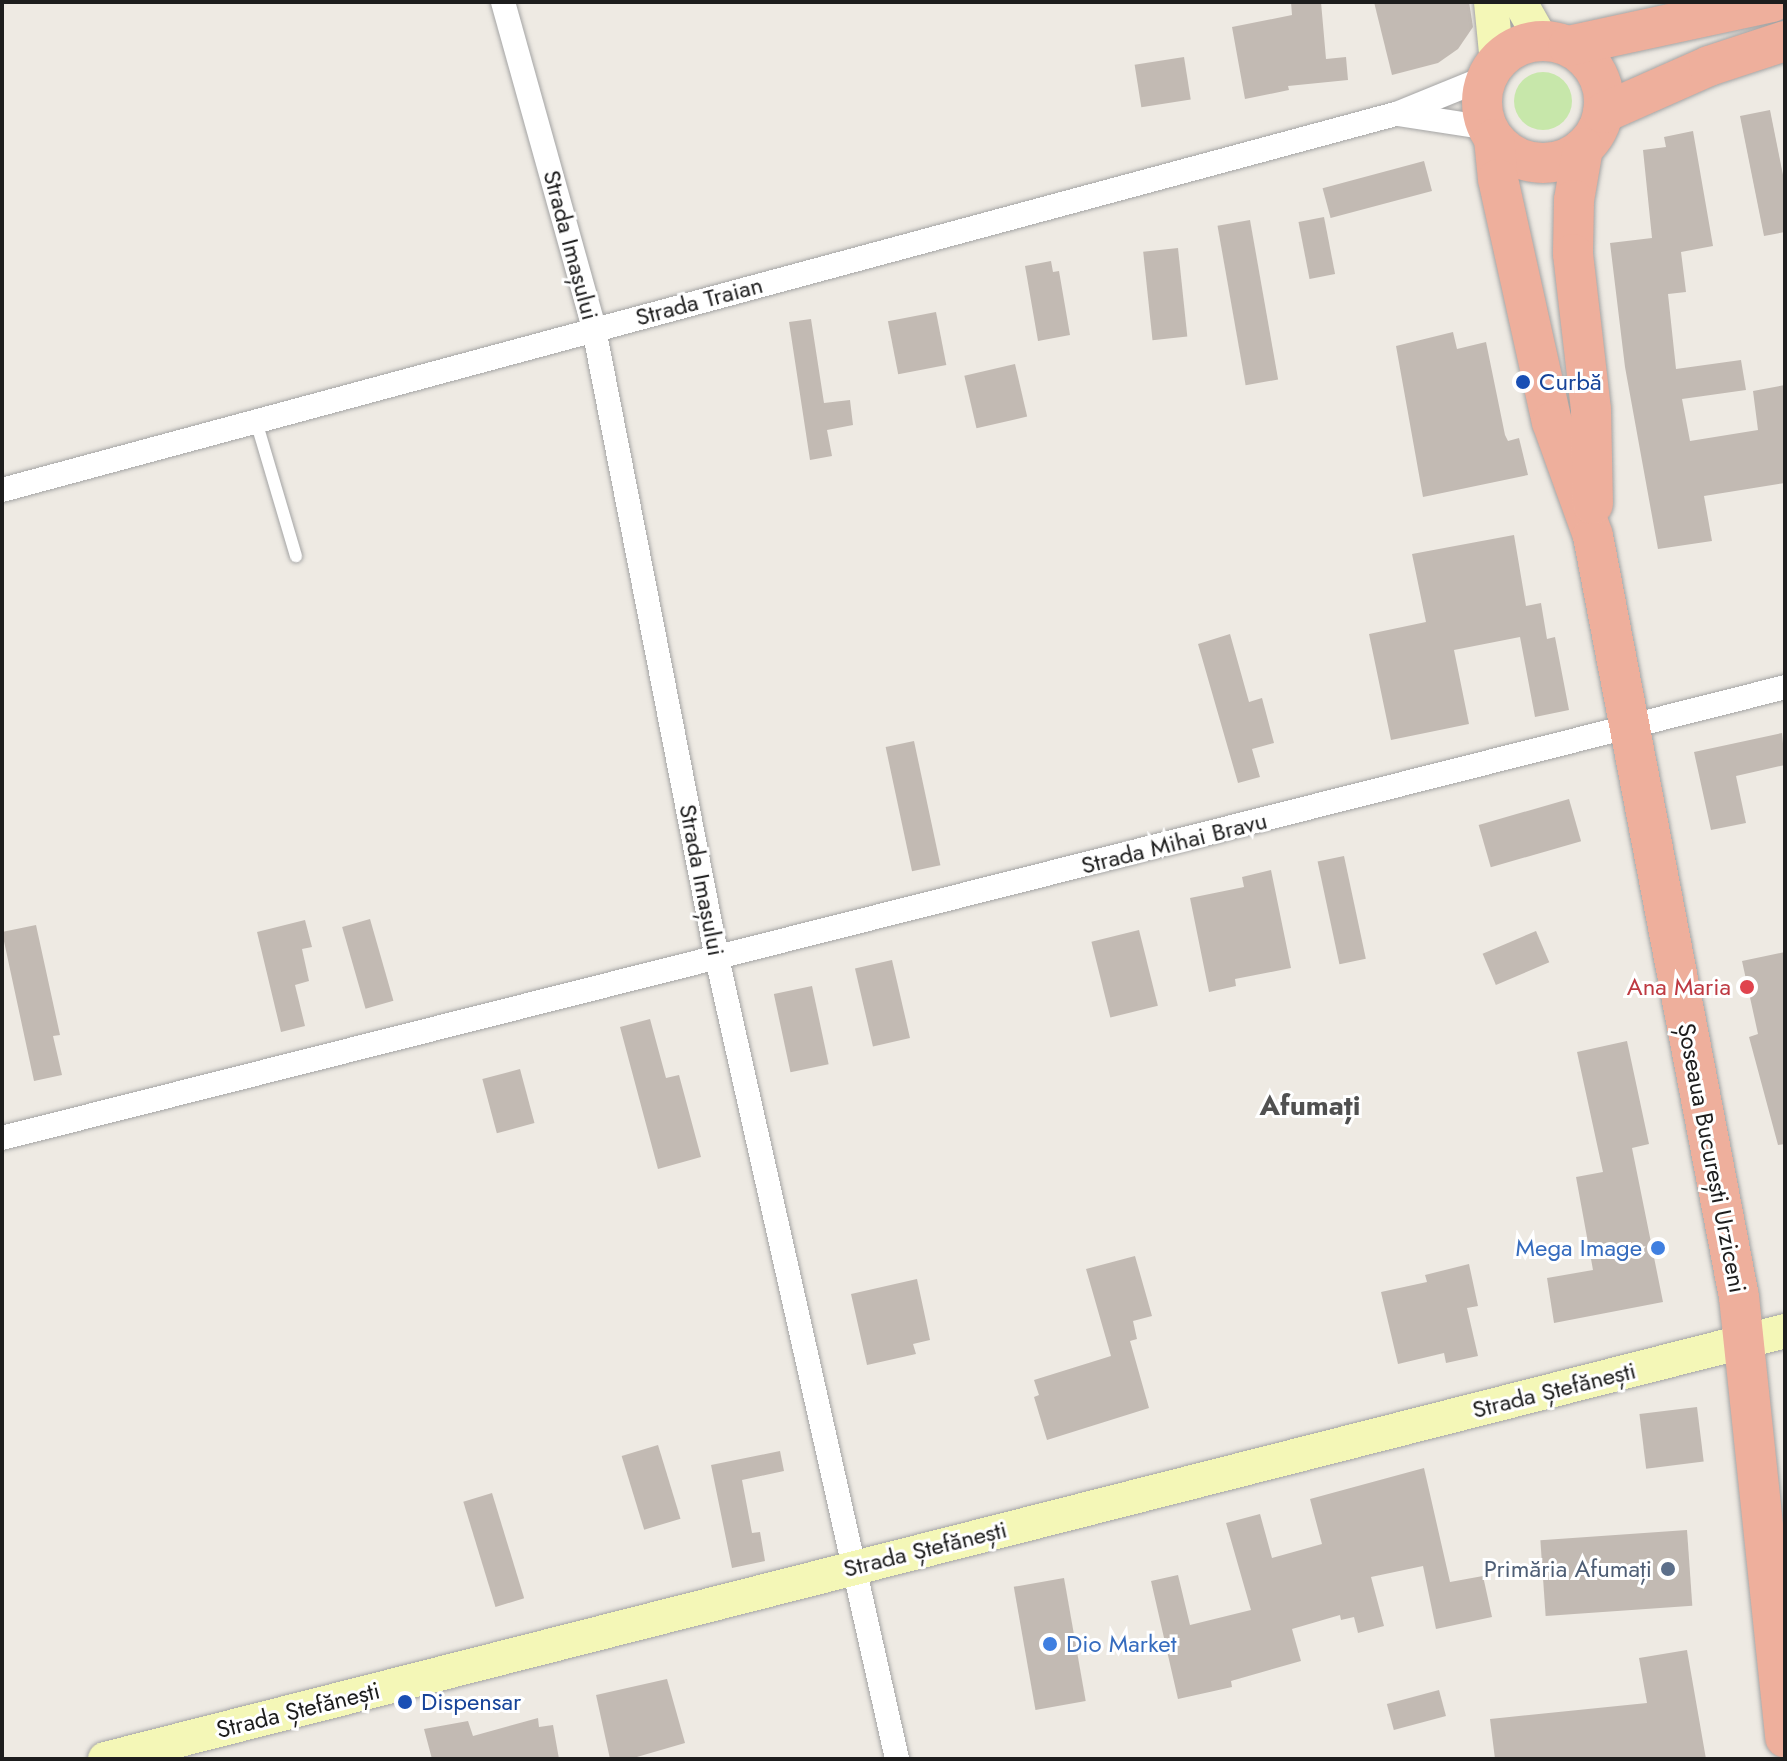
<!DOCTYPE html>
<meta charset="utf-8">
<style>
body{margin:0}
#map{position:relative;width:1787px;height:1761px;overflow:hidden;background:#eeeae3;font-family:Jost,sans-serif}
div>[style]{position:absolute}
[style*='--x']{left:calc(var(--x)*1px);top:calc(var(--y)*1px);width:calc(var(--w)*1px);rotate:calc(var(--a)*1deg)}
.grass>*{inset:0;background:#c7e7aa}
.round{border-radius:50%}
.building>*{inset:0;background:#c2bab3;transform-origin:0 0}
.roads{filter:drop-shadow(0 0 2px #a4a4a4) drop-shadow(0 0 2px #a4a4a4)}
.service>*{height:12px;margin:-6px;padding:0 6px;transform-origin:6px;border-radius:6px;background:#fff}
.minor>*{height:24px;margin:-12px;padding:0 12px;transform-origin:12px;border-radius:12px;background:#fff}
.secondary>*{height:34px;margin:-17px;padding:0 17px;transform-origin:17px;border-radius:17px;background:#f4f7b7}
.trunk>*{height:40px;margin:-20px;padding:0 20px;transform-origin:20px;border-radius:20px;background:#eeaf9c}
.trunk>.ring{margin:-20px;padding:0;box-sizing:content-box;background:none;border:40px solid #eeaf9c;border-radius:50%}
.dots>*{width:22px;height:22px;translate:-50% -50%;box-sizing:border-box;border:4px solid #fff;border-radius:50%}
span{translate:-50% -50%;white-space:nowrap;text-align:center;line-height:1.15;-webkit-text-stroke:6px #fff;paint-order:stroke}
.street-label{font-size:24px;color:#1d1d1d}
.transit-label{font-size:24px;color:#164399}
.left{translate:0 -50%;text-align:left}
.health-label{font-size:24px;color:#be3a42}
.right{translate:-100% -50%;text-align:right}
.shop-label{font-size:24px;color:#366cbe}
.service-label{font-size:24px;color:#4e5e75}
.quarter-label{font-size:28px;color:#505050;font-weight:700}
.frame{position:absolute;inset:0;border:4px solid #1d1d1d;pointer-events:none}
</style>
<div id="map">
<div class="grass">
<div class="round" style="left:1514px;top:72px;width:58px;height:58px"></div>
</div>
<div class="building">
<div style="clip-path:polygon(1291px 2px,1321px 2px,1326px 59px,1346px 57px,1348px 80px,1288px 86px,1289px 90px,1245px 99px,1232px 27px,1292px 15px)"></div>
<div style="clip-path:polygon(1374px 2px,1469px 2px,1473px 27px,1458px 49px,1438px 63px,1392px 75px)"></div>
<div style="left:1184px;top:57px;width:43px;height:50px;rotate:81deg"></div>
<div style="clip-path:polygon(1770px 110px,1785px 185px,1785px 232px,1764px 236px,1740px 116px)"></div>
<div style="clip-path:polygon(1693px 131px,1713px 246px,1681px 252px,1686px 292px,1668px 294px,1676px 369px,1741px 360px,1746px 390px,1682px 399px,1690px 441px,1758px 430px,1753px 391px,1785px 385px,1785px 483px,1704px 496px,1712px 541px,1658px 549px,1625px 367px,1610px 243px,1652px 238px,1643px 150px,1666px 147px,1664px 137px)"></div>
<div style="left:1424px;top:161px;width:31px;height:105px;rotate:75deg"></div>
<div style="left:1324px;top:217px;width:58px;height:26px;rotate:79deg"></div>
<div style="left:1250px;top:220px;width:162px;height:33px;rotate:80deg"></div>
<div style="left:1178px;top:248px;width:89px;height:35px;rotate:84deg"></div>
<div style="clip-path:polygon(1051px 261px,1053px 272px,1059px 271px,1070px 335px,1038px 341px,1025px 266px)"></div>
<div style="left:936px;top:312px;width:54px;height:49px;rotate:79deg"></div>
<div style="clip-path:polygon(811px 319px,824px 403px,850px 400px,853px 425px,827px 430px,832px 456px,810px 460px,789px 322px)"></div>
<div style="clip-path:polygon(1453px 332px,1457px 349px,1486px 342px,1505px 435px,1508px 441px,1519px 438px,1528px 475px,1423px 497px,1396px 346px)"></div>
<div style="left:1015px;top:364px;width:54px;height:52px;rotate:77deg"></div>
<div style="clip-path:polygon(1514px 535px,1526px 606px,1541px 603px,1547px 639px,1555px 637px,1569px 710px,1535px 717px,1520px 637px,1454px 650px,1469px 724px,1391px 740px,1369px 634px,1426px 622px,1412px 554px)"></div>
<div style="clip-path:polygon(1230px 634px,1249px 702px,1262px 698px,1274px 743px,1252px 749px,1260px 777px,1238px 783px,1198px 644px)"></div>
<div style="clip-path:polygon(1782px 733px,1785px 765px,1736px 776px,1746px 823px,1711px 830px,1694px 752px)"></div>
<div style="left:914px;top:741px;width:127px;height:29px;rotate:78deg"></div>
<div style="left:1569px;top:799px;width:44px;height:94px;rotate:74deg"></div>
<div style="left:1344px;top:856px;width:105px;height:27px;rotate:78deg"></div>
<div style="clip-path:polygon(1271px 870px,1291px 968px,1235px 979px,1236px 986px,1209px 992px,1190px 898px,1244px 887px,1242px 877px)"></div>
<div style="left:370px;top:919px;width:85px;height:29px;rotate:74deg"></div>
<div style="clip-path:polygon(305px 920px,312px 947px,302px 949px,309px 981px,295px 985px,305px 1026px,281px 1032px,257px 932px)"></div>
<div style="clip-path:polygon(36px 925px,60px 1035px,53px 1036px,62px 1075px,34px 1081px,2px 932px)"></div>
<div style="left:1139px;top:930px;width:78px;height:49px;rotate:76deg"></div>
<div style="left:1536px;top:931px;width:34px;height:58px;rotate:67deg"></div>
<div style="clip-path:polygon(1785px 952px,1785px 1144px,1778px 1145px,1749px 1037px,1758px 1034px,1742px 961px)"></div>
<div style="left:892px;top:960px;width:80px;height:38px;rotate:77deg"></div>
<div style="left:812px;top:986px;width:80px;height:39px;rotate:78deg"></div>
<div style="clip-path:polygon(650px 1019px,666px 1078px,679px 1075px,701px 1157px,658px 1169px,620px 1027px)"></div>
<div style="clip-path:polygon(1627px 1041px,1649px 1144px,1632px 1148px,1663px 1302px,1554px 1323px,1547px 1278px,1593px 1270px,1576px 1177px,1603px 1172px,1577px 1052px)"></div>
<div style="left:520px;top:1069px;width:56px;height:39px;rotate:75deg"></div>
<div style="clip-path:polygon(1135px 1256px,1152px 1316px,1133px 1321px,1137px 1339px,1130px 1341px,1149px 1408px,1047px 1440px,1034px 1397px,1039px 1395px,1034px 1380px,1111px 1356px,1086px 1269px)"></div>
<div style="clip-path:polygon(1469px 1264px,1478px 1306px,1467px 1308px,1478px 1356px,1446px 1363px,1444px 1353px,1398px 1364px,1381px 1292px,1427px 1282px,1425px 1275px)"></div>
<div style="clip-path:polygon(917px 1279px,930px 1340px,913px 1344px,916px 1354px,867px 1365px,851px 1294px)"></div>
<div style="left:1697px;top:1407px;width:55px;height:58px;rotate:83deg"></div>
<div style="left:658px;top:1445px;width:77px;height:38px;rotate:73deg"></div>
<div style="clip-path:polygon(780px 1451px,784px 1471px,742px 1480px,752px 1533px,760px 1532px,765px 1561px,732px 1568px,711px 1465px)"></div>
<div style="clip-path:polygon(1424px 1468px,1450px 1582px,1483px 1576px,1492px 1617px,1436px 1629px,1423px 1566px,1371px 1577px,1384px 1626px,1358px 1633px,1354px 1617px,1341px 1620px,1340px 1615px,1292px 1629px,1301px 1661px,1231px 1681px,1232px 1687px,1178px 1699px,1151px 1581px,1178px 1575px,1190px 1625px,1251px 1610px,1226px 1523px,1260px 1514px,1272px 1558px,1322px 1544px,1310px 1499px)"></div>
<div style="left:492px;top:1493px;width:110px;height:30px;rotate:73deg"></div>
<div style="left:1687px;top:1530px;width:76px;height:147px;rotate:86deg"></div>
<div style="left:1064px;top:1578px;width:125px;height:51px;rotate:80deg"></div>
<div style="clip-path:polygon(1687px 1650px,1706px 1759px,1495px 1759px,1490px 1719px,1647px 1703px,1639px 1658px)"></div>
<div style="clip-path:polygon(667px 1679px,685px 1743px,630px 1759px,610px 1759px,596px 1695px)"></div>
<div style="left:1439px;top:1690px;width:27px;height:54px;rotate:75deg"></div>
<div style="clip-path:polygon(538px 1718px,539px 1727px,553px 1725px,559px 1759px,432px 1759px,424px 1729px,468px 1721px,473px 1736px)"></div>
</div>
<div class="roads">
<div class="service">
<div style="--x:256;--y:421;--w:141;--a:73.5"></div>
</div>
<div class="minor">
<div style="--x:503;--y:2;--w:339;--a:74.4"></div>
<div style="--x:594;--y:329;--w:641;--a:78.94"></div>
<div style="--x:717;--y:958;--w:821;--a:77.33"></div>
<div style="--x:1398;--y:114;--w:91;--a:8.8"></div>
<div style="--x:2;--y:490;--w:1444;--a:-15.1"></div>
<div style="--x:1396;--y:114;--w:98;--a:-22.1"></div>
<div style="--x:2;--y:1138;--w:1839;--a:-14.19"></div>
</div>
<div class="secondary">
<div style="--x:1491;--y:2;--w:61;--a:84.4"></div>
<div style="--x:1520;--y:2;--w:45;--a:60.6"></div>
<div style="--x:105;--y:1759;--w:1734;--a:-14.29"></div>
</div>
<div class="trunk">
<div class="ring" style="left:1482px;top:41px;width:82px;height:82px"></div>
<div style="--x:1568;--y:46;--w:209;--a:-12.2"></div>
<div style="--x:1603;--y:113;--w:116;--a:-23.9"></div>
<div style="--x:1709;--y:66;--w:80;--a:-18.2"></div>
<div style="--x:1494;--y:139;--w:40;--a:84.3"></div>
<div style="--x:1498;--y:179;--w:249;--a:77.5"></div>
<div style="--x:1552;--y:422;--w:121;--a:70.2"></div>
<div style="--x:1593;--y:536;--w:775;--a:79.14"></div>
<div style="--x:1739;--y:1297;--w:443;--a:84"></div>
<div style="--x:1583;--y:148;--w:53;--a:99.8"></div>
<div style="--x:1574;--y:200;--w:54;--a:91.1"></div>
<div style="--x:1573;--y:254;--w:157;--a:83.4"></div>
<div style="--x:1591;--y:410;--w:94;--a:88.8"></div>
</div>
</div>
<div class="dots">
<div style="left:1523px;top:382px;background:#1a4fb4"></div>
<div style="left:1747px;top:987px;background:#e0444e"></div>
<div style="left:1658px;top:1248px;background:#3f7fe0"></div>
<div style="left:1668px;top:1569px;background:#5c6f8a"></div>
<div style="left:1050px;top:1644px;background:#3f7fe0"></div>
<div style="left:405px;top:1702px;background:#1a4fb4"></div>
</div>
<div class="street-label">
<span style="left:571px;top:245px;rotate:75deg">Strada Imașului</span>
<span style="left:699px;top:301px;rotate:-15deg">Strada Traian</span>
<span style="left:1174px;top:843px;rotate:-14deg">Strada Mihai Bravu</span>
<span style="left:702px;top:880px;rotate:79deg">Strada Imașului</span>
<span style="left:1712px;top:1158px;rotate:79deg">Șoseaua București Urziceni</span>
<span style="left:1554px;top:1390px;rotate:-14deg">Strada Ștefănești</span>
<span style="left:925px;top:1549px;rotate:-14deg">Strada Ștefănești</span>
<span style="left:298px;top:1710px;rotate:-14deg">Strada Ștefănești</span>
</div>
<div class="transit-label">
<span class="left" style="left:1539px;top:382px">Curbă</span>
<span class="left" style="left:421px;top:1702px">Dispensar</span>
</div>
<div class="health-label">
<span class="right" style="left:1731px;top:987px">Ana Maria</span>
</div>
<div class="shop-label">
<span class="right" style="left:1642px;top:1248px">Mega Image</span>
<span class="left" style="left:1066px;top:1644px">Dio Market</span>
</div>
<div class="service-label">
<span class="right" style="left:1652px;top:1569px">Primăria Afumați</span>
</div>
<div class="quarter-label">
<span style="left:1310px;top:1106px">Afumați</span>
</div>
<div class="frame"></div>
</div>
